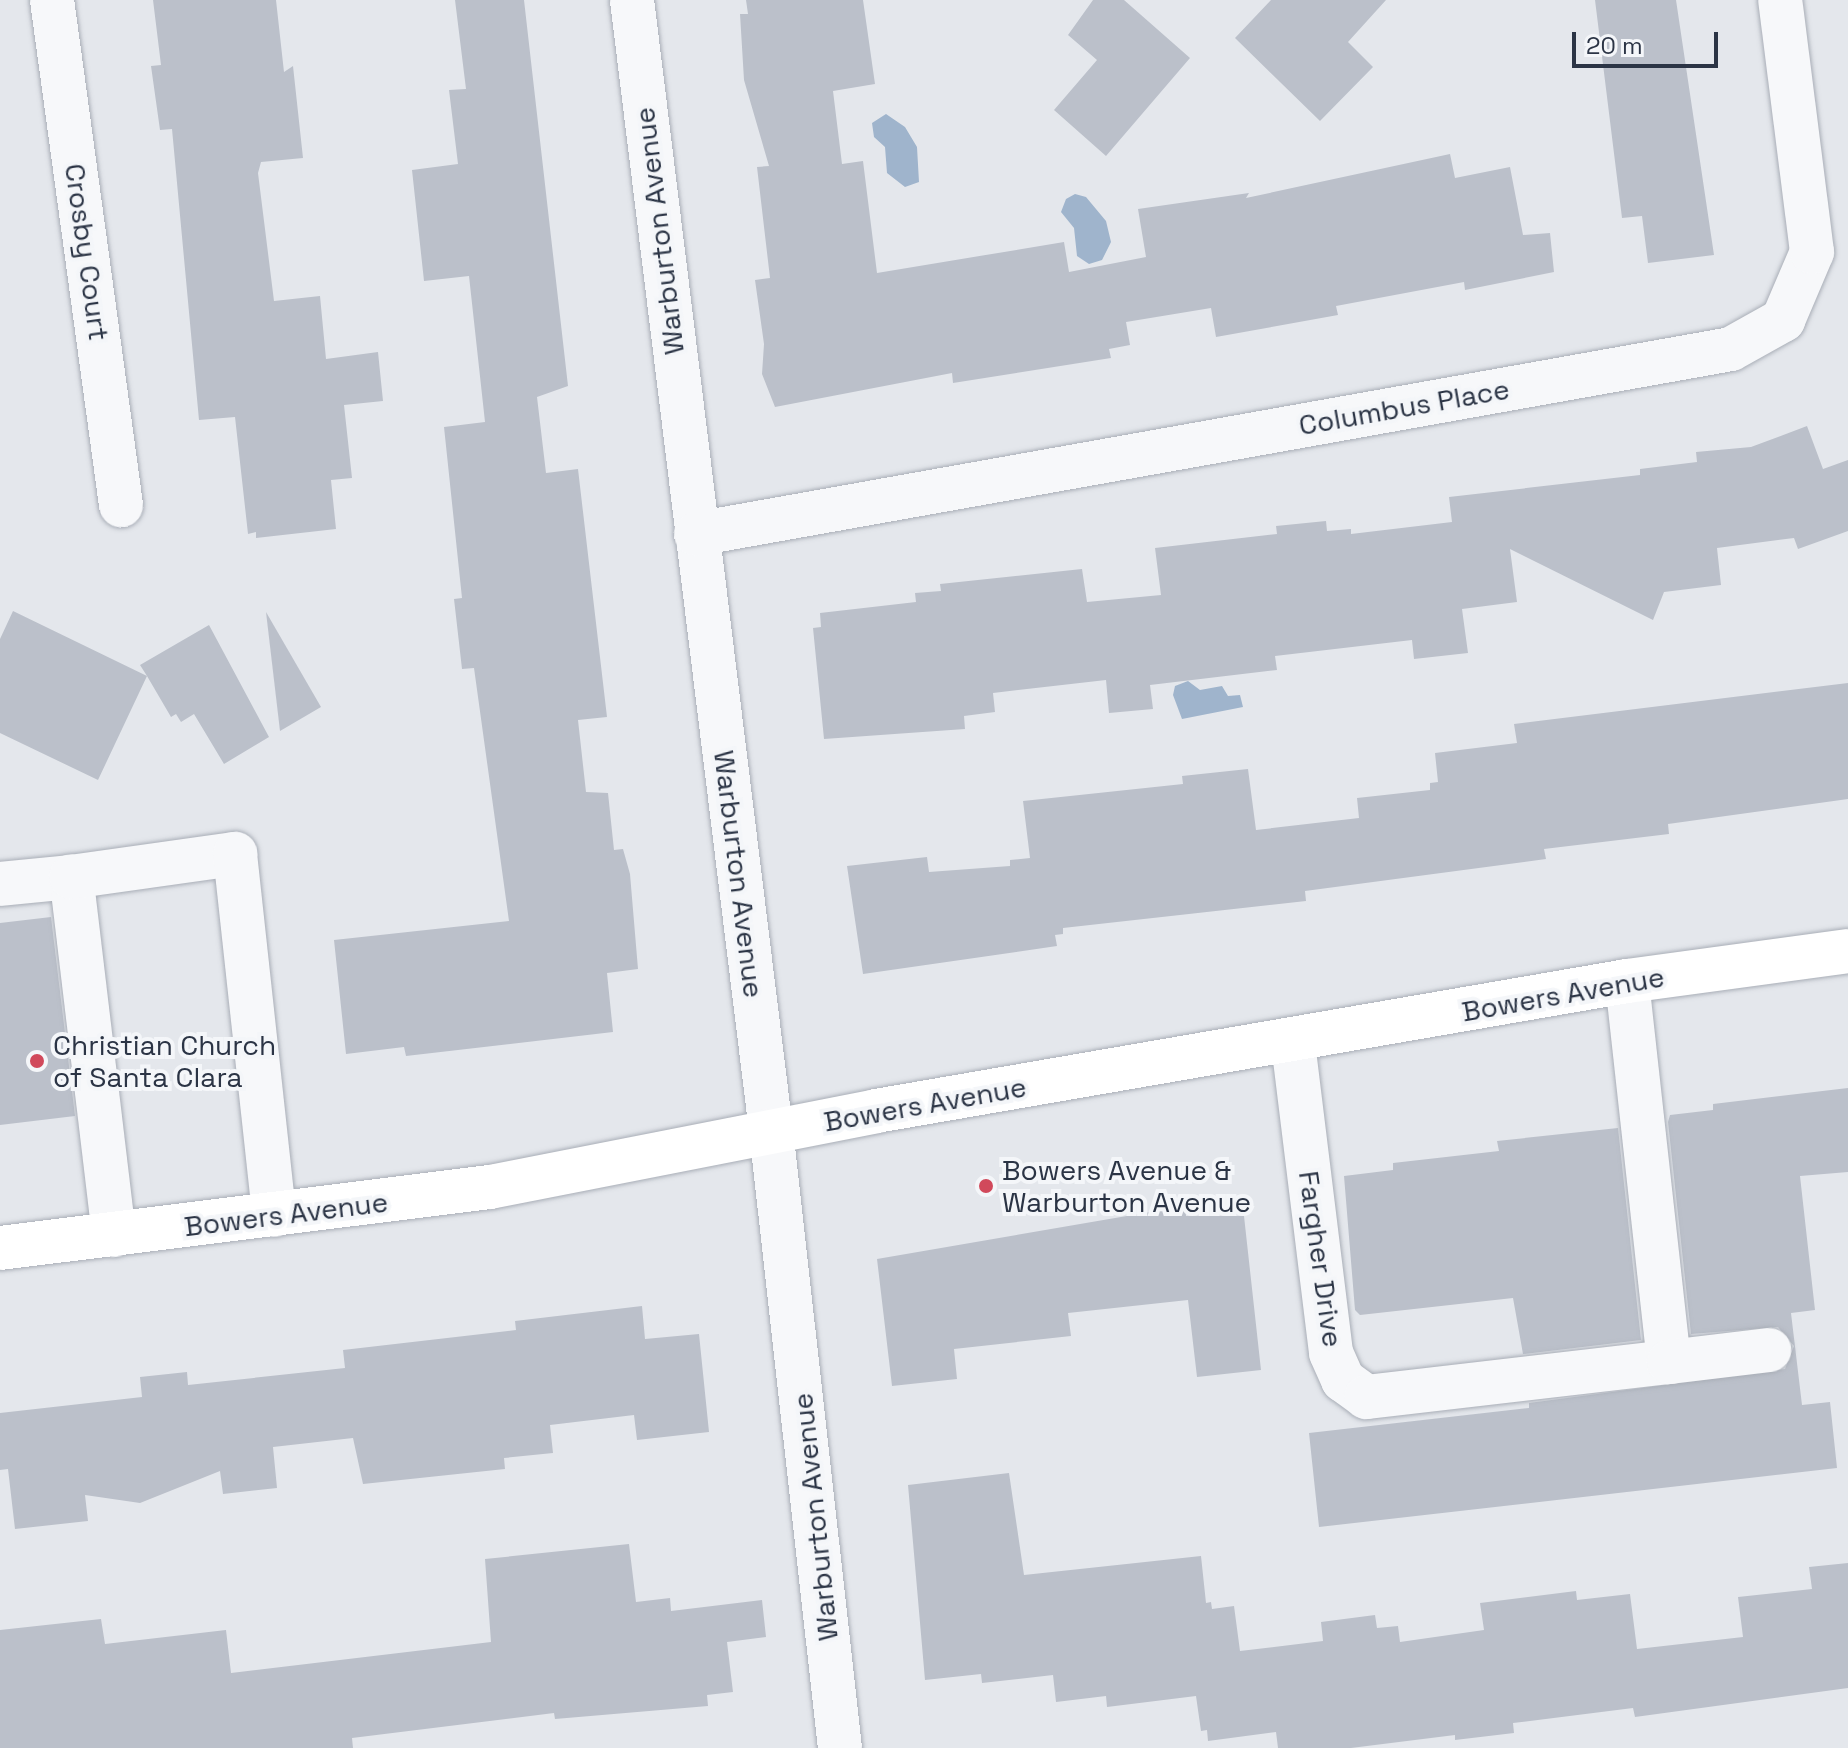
<!DOCTYPE html>
<style>
body{margin:0}
#map{position:relative;width:1848px;height:1748px;overflow:hidden;background:#e4e7ec;font-family:"Space Grotesk",sans-serif}
div>[style]{position:absolute}
[style*='--x']{left:calc(var(--x)*1px);top:calc(var(--y)*1px);width:calc(var(--w)*1px);rotate:calc(var(--a)*1deg)}
.water>*{inset:0;background:#9fb4cc}
.building>*{inset:0;background:#bbc0ca}
.roads{filter:drop-shadow(0 0 2px #a9aeb7) drop-shadow(0 0 2px #a9aeb7)}
.minor>*{height:44px;margin:-22px;padding:0 22px;transform-origin:22px;border-radius:22px;background:#f7f8fa}
.major>*{height:44px;margin:-22px;padding:0 22px;transform-origin:22px;border-radius:22px;background:#fff}
.dots>*{width:22px;height:22px;translate:-50% -50%;box-sizing:border-box;border:4px solid #f4f6f9;border-radius:50%}
span{translate:-50% -50%;white-space:nowrap;text-align:center;line-height:1.15;-webkit-text-stroke:8px #f4f6f9;paint-order:stroke}
.street-label{font-size:28px;color:#2b3445}
.poi-label{font-size:28px;color:#2b3445}
.left{translate:0 -50%;text-align:left}
.scale{position:absolute;left:1572px;top:32px;width:146px;height:36px;box-sizing:border-box;border:4px solid #2b3445;border-top:0;padding-left:10px;font-size:24px;line-height:28px;white-space:nowrap;color:#2b3445;-webkit-text-stroke:6px #f4f6f9;paint-order:stroke}
</style>
<div id="map">
<div class="water">
<div style="clip-path:polygon(886px 114px,905px 127px,917px 147px,919px 182px,905px 187px,887px 173px,885px 147px,874px 137px,872px 123px)"></div>
<div style="clip-path:polygon(1075px 194px,1086px 197px,1106px 221px,1111px 242px,1102px 260px,1089px 264px,1077px 256px,1074px 228px,1061px 212px,1066px 199px)"></div>
<div style="clip-path:polygon(1188px 681px,1200px 690px,1222px 686px,1228px 696px,1240px 695px,1243px 707px,1182px 719px,1173px 695px,1175px 686px)"></div>
</div>
<div class="building">
<div style="clip-path:polygon(153px 0,276px 0,284px 72px,293px 66px,303px 158px,261px 162px,258px 173px,274px 301px,320px 296px,326px 359px,378px 352px,383px 401px,344px 405px,352px 478px,331px 480px,336px 529px,256px 538px,256px 532px,248px 534px,235px 417px,199px 420px,172px 129px,160px 130px,151px 66px,161px 65px)"></div>
<div style="clip-path:polygon(455px 0,524px 0,568px 386px,537px 397px,546px 473px,578px 469px,607px 717px,578px 720px,586px 792px,608px 793px,614px 850px,623px 849px,630px 874px,638px 969px,607px 973px,613px 1032px,406px 1056px,404px 1047px,346px 1054px,334px 940px,509px 921px,474px 668px,462px 669px,454px 599px,462px 598px,444px 427px,485px 422px,469px 276px,424px 281px,412px 170px,458px 164px,449px 90px,466px 89px)"></div>
<div style="clip-path:polygon(746px 0,863px 0,875px 84px,833px 91px,842px 164px,863px 161px,877px 273px,1064px 242px,1069px 272px,1146px 257px,1138px 209px,1249px 193px,1246px 198px,1450px 154px,1455px 178px,1510px 167px,1523px 235px,1550px 233px,1554px 272px,1465px 290px,1464px 282px,1336px 306px,1338px 315px,1216px 337px,1211px 308px,1126px 322px,1130px 345px,1109px 349px,1111px 358px,953px 383px,952px 373px,775px 407px,762px 374px,764px 344px,755px 280px,770px 278px,757px 167px,769px 166px,744px 80px,740px 14px,748px 14px)"></div>
<div style="clip-path:polygon(1093px 0,1124px 0,1190px 58px,1106px 156px,1054px 110px,1097px 60px,1068px 35px)"></div>
<div style="clip-path:polygon(1271px 0,1386px 0,1348px 42px,1373px 67px,1320px 121px,1235px 38px)"></div>
<div style="clip-path:polygon(1595px 0,1676px 0,1714px 255px,1648px 263px,1642px 216px,1622px 218px)"></div>
<div style="clip-path:polygon(1807px 426px,1823px 469px,1848px 460px,1848px 531px,1798px 549px,1794px 538px,1717px 548px,1721px 585px,1664px 592px,1653px 620px,1510px 549px,1517px 602px,1462px 609px,1468px 653px,1414px 659px,1412px 640px,1275px 656px,1277px 670px,1150px 685px,1153px 709px,1109px 713px,1106px 680px,993px 693px,995px 712px,964px 716px,965px 729px,824px 739px,813px 628px,821px 627px,820px 613px,916px 602px,915px 593px,941px 591px,940px 584px,1082px 569px,1087px 602px,1161px 595px,1155px 548px,1277px 534px,1276px 526px,1326px 521px,1327px 531px,1351px 529px,1351px 534px,1452px 522px,1449px 497px,1640px 475px,1640px 469px,1697px 462px,1696px 452px,1751px 447px)"></div>
<div style="clip-path:polygon(13px 611px,147px 676px,140px 665px,209px 625px,269px 737px,224px 764px,194px 714px,181px 722px,176px 714px,171px 717px,147px 676px,98px 780px,0 733px,0 639px)"></div>
<div style="clip-path:polygon(266px 612px,321px 707px,280px 731px)"></div>
<div style="clip-path:polygon(1848px 683px,1848px 799px,1668px 824px,1669px 834px,1544px 849px,1546px 859px,1305px 891px,1306px 901px,1063px 928px,1063px 934px,1055px 935px,1057px 946px,863px 974px,847px 866px,927px 857px,929px 872px,1010px 866px,1010px 860px,1030px 858px,1023px 801px,1183px 784px,1182px 776px,1248px 769px,1256px 830px,1359px 818px,1357px 798px,1430px 790px,1430px 783px,1438px 782px,1435px 753px,1517px 743px,1514px 724px)"></div>
<div style="clip-path:polygon(51px 917px,75px 1116px,0 1125px,0 923px)"></div>
<div style="clip-path:polygon(1848px 1088px,1848px 1172px,1800px 1176px,1815px 1310px,1791px 1313px,1802px 1405px,1830px 1402px,1837px 1468px,1319px 1527px,1309px 1433px,1529px 1408px,1529px 1403px,1785px 1369px,1794px 1346px,1778px 1327px,1691px 1334px,1668px 1122px,1670px 1115px,1713px 1110px,1713px 1104px)"></div>
<div style="clip-path:polygon(1618px 1128px,1641px 1340px,1523px 1354px,1513px 1298px,1360px 1315px,1355px 1310px,1344px 1176px,1393px 1170px,1393px 1163px,1499px 1151px,1497px 1141px)"></div>
<div style="clip-path:polygon(1185px 1206px,1186px 1216px,1244px 1216px,1261px 1370px,1197px 1377px,1188px 1300px,1068px 1313px,1071px 1336px,954px 1349px,957px 1379px,892px 1386px,877px 1259px)"></div>
<div style="clip-path:polygon(642px 1306px,645px 1339px,699px 1334px,709px 1432px,637px 1440px,634px 1415px,550px 1425px,553px 1453px,504px 1458px,505px 1469px,363px 1484px,353px 1438px,273px 1447px,277px 1488px,223px 1494px,220px 1471px,140px 1503px,85px 1495px,88px 1521px,15px 1529px,8px 1469px,0 1470px,0 1413px,142px 1397px,140px 1377px,187px 1372px,188px 1385px,345px 1368px,343px 1350px,516px 1330px,515px 1321px)"></div>
<div style="clip-path:polygon(1009px 1473px,1024px 1575px,1201px 1556px,1206px 1603px,1211px 1602px,1212px 1609px,1234px 1606px,1240px 1651px,1323px 1641px,1321px 1622px,1375px 1615px,1377px 1628px,1398px 1626px,1400px 1642px,1484px 1630px,1480px 1603px,1576px 1591px,1577px 1600px,1630px 1594px,1637px 1649px,1743px 1637px,1738px 1597px,1812px 1589px,1809px 1567px,1848px 1563px,1848px 1688px,1635px 1717px,1633px 1708px,1513px 1723px,1514px 1733px,1455px 1740px,1455px 1735px,1351px 1748px,1278px 1748px,1276px 1732px,1208px 1741px,1207px 1730px,1201px 1731px,1196px 1696px,1107px 1707px,1106px 1696px,1056px 1702px,1053px 1675px,982px 1683px,981px 1674px,925px 1680px,908px 1485px)"></div>
<div style="clip-path:polygon(629px 1544px,636px 1602px,670px 1598px,671px 1611px,762px 1600px,766px 1637px,727px 1642px,733px 1692px,707px 1695px,708px 1706px,555px 1719px,554px 1713px,352px 1738px,353px 1748px,0 1748px,0 1630px,101px 1619px,105px 1644px,226px 1630px,231px 1673px,491px 1642px,485px 1559px)"></div>
</div>
<div class="roads">
<div class="minor">
<div style="--x:52;--y:0;--w:510;--a:82.22"></div>
<div style="--x:632;--y:0;--w:1139;--a:82.99"></div>
<div style="--x:771;--y:1130;--w:622;--a:83.63"></div>
<div style="--x:696;--y:534;--w:1051;--a:-10.13"></div>
<div style="--x:1731;--y:349;--w:60;--a:-29.1"></div>
<div style="--x:1783;--y:320;--w:74;--a:-66.9"></div>
<div style="--x:1812;--y:252;--w:254;--a:-97.2"></div>
<div style="--x:0;--y:884;--w:71;--a:-5.6"></div>
<div style="--x:1293;--y:1043;--w:312;--a:83"></div>
<div style="--x:1331;--y:1353;--w:30;--a:66"></div>
<div style="--x:1343;--y:1380;--w:29;--a:36"></div>
<div style="--x:1366;--y:1397;--w:305;--a:-6.6"></div>
<div style="--x:1669;--y:1362;--w:383;--a:-96.3"></div>
<div style="--x:114;--y:1235;--w:361;--a:-96.8"></div>
<div style="--x:71;--y:877;--w:166;--a:-8"></div>
<div style="--x:235;--y:854;--w:363;--a:83.8"></div>
<div style="--x:1669;--y:1362;--w:101;--a:-6.8"></div>
</div>
<div class="major">
<div style="--x:0;--y:1248;--w:494;--a:-7.1"></div>
<div style="--x:490;--y:1187;--w:393;--a:-11.1"></div>
<div style="--x:876;--y:1111;--w:762;--a:-9.82"></div>
<div style="--x:1627;--y:981;--w:223;--a:-7.7"></div>
</div>
</div>
<div class="dots">
<div style="left:37px;top:1061px;background:#d1495b"></div>
<div style="left:986px;top:1186px;background:#d1495b"></div>
</div>
<div class="street-label">
<span style="left:659px;top:231px;rotate:-97deg">Warburton Avenue</span>
<span style="left:87px;top:252px;rotate:82deg">Crosby Court</span>
<span style="left:1404px;top:407px;rotate:-10deg">Columbus Place</span>
<span style="left:739px;top:874px;rotate:83deg">Warburton Avenue</span>
<span style="left:1563px;top:994px;rotate:-10deg">Bowers Avenue</span>
<span style="left:925px;top:1104px;rotate:-10deg">Bowers Avenue</span>
<span style="left:286px;top:1214px;rotate:-7deg">Bowers Avenue</span>
<span style="left:1321px;top:1259px;rotate:82deg">Fargher Drive</span>
<span style="left:815px;top:1517px;rotate:-96deg">Warburton Avenue</span>
</div>
<div class="poi-label">
<span class="left" style="left:53px;top:1061px">Christian Church<br>of Santa Clara</span>
<span class="left" style="left:1002px;top:1186px">Bowers Avenue &amp;<br>Warburton Avenue</span>
</div>
<div class="scale">20 m</div>
</div>
